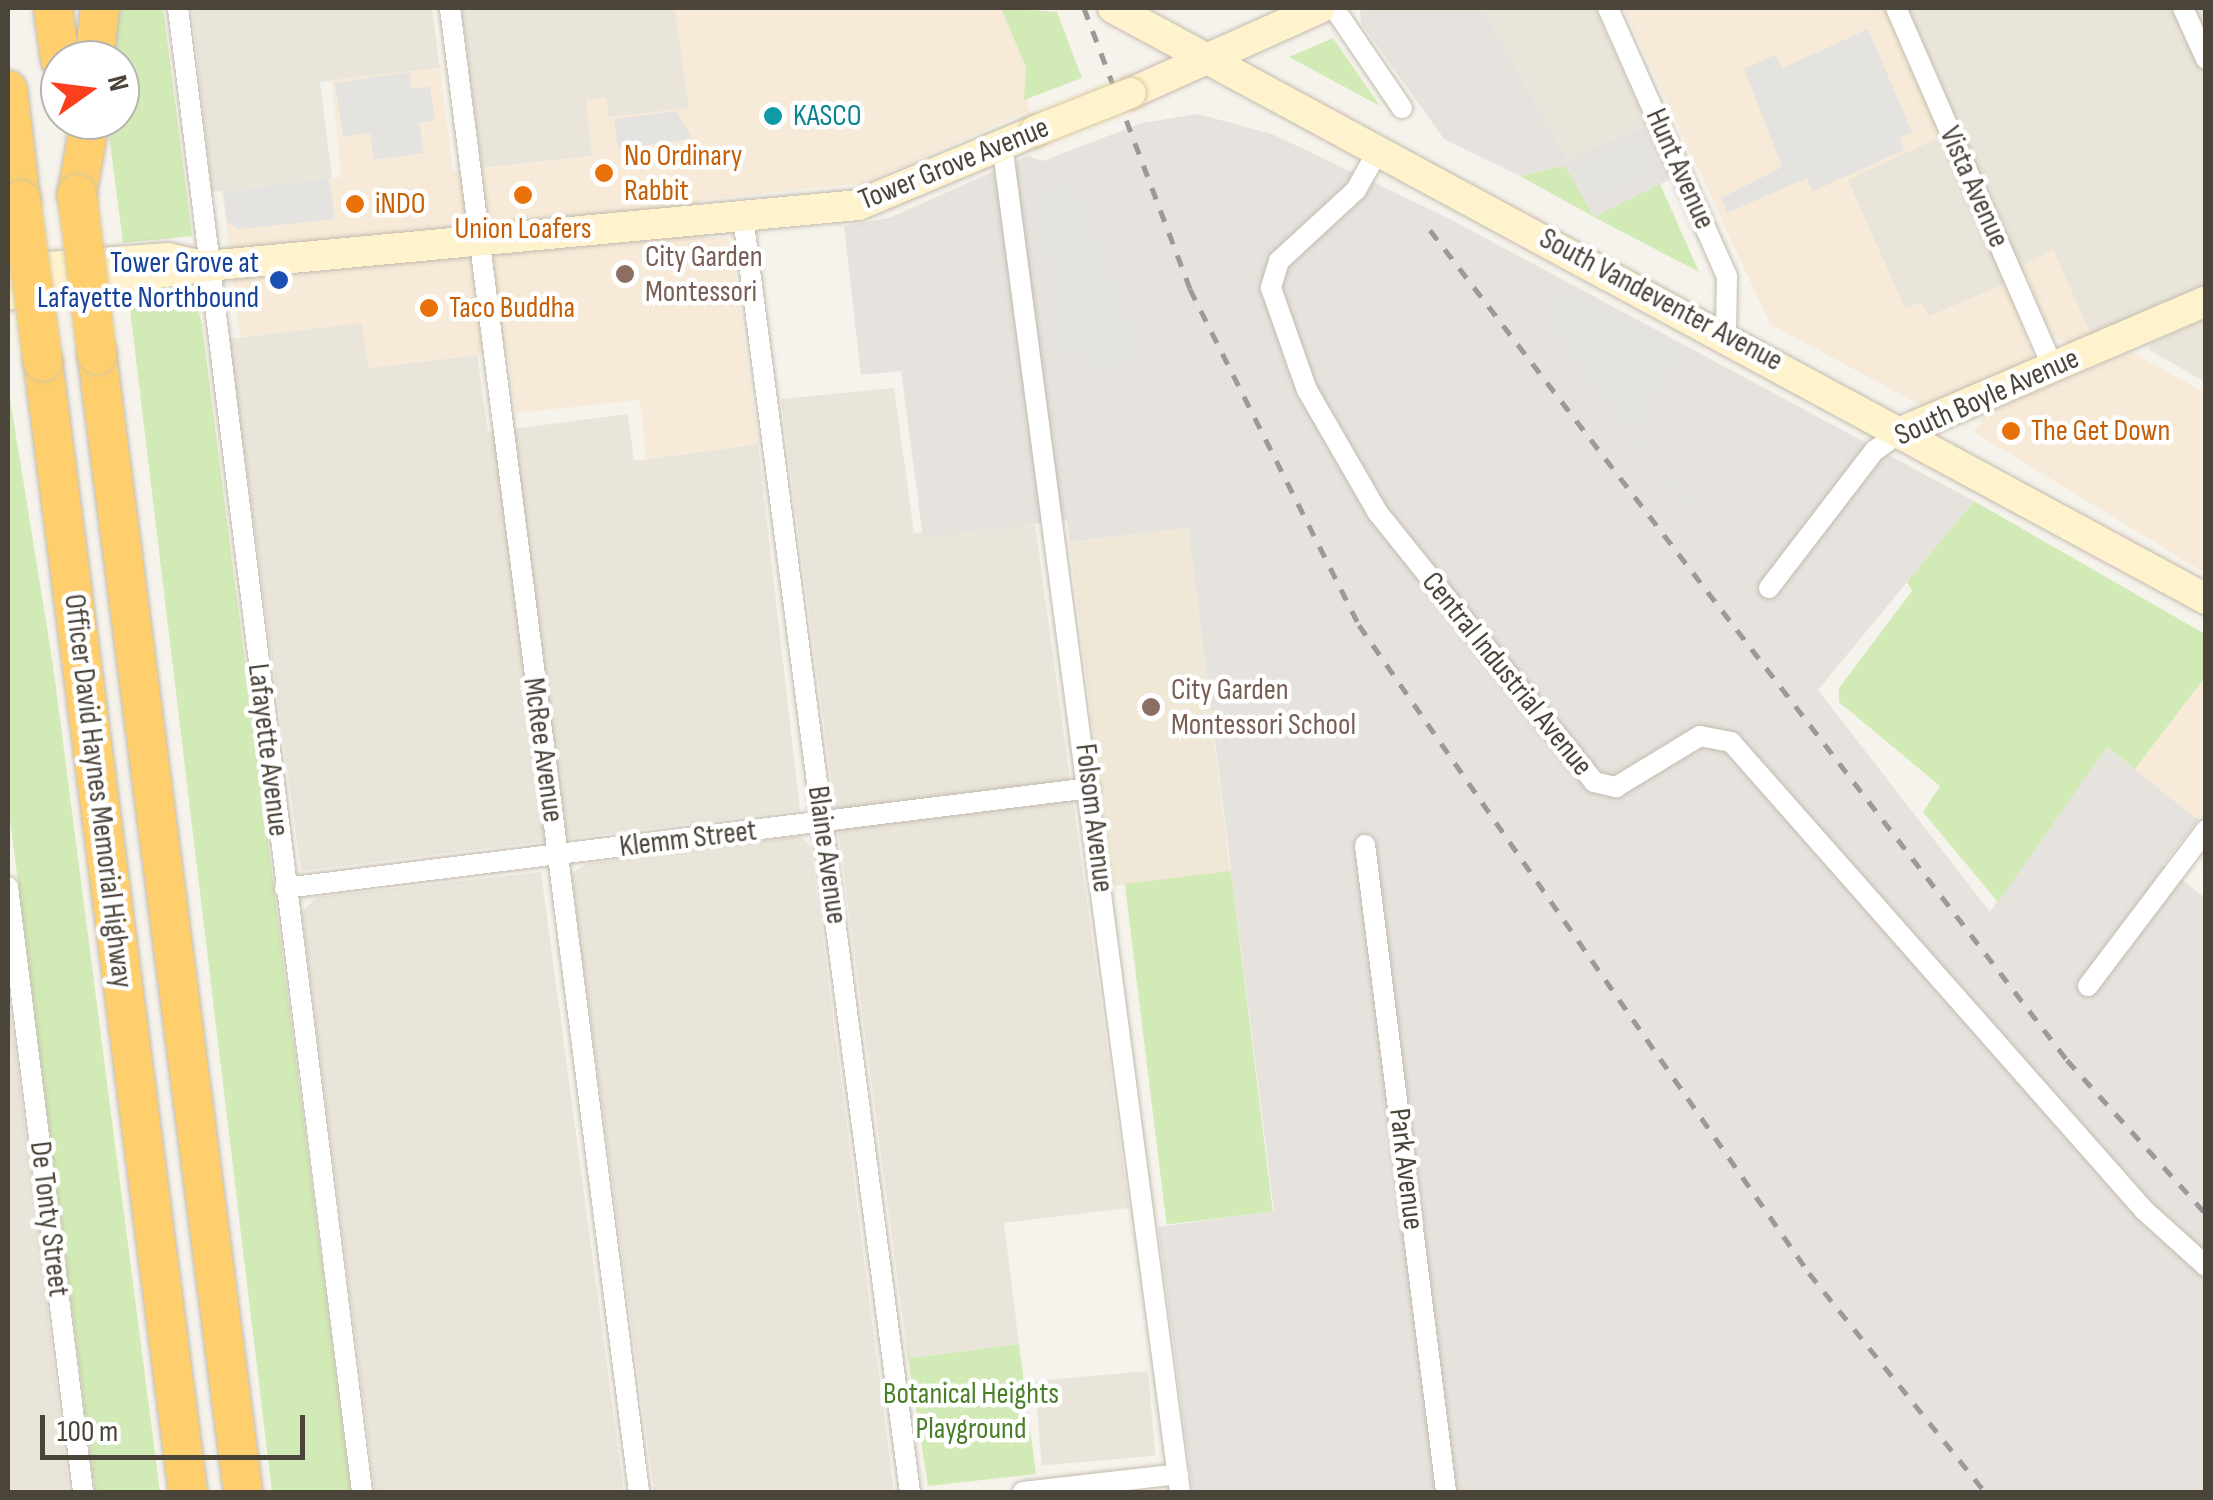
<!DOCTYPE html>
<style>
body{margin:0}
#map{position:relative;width:2213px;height:1500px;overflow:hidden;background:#f6f3ec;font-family:"Sofia Sans Condensed",sans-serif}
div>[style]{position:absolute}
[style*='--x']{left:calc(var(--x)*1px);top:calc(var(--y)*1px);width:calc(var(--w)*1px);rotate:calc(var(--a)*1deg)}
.residential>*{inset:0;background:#eae5da;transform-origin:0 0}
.commercial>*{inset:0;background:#f7ead8}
.industrial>*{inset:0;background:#e6e2dd}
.education>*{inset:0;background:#efe8d6;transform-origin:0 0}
.green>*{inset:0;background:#d2eab5;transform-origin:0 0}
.parking>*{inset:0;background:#e5e3e0;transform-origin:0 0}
.roads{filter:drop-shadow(0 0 2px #c2bbae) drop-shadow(0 0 2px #c2bbae)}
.street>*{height:20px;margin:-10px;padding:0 10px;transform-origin:10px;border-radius:10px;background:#fff}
.secondary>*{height:30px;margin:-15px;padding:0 15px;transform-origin:15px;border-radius:15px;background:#fff3cd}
.highway>*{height:38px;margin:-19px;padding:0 19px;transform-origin:19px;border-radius:19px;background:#ffcf6e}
.rail>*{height:5px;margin-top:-2.5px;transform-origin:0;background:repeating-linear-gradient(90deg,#9a9a9a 0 12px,transparent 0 24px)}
.bridges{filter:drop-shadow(0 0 2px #d6c79b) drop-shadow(0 0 2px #d6c79b)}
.secondary-bridge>*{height:30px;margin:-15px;padding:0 15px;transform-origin:15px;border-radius:15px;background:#fff3cd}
.highway-bridge>*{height:38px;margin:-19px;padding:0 19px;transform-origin:19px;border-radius:19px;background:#ffcf6e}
.dots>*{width:28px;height:28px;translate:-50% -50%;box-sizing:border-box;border:5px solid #fff;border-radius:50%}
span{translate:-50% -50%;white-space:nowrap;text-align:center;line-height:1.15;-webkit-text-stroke:9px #fff;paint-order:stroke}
.culture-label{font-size:30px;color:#0d838f}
.left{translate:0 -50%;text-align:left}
.food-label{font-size:30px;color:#c56008}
.street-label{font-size:30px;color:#4b4439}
.education-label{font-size:30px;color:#785e54}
.transit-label{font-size:30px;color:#164399}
.right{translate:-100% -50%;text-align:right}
.park-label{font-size:30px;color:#4a7f2a}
.frame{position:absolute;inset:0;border:10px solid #4b4439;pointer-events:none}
.north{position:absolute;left:40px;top:40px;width:100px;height:100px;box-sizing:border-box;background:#fff;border:2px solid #b7b4b0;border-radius:50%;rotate:76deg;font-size:28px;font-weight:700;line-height:40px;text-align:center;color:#4b4439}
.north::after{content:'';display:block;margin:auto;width:35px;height:45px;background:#fc3f1d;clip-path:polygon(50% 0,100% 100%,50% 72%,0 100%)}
.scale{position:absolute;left:40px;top:1415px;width:265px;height:45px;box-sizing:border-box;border:5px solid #4b4439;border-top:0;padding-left:12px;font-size:30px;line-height:35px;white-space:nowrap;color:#4b4439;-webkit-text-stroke:8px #fff;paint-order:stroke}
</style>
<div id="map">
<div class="residential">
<div style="clip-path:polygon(192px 8px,432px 8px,440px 68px,320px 82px,332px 178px,212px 192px)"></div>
<div style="clip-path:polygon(461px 8px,675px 8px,689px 109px,608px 117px,586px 100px,593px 156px,482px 168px)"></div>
<div style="clip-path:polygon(1483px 8px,1595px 8px,1647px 125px,1567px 159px)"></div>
<div style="clip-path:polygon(1908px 8px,2205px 8px,2205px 284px,2091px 335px,2053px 250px,2007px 283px,1928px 317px,1905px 309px,1847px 179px,1960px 128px)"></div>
<div style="clip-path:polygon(2205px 319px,2205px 382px,2149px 350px,2150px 344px)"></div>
<div style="clip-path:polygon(363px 322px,369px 368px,477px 355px,488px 432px,628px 414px,634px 461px,758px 444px,800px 810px,301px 871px,229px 339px)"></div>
<div style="clip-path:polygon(894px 388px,914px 533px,1035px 524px,1129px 1208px,1004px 1223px,1019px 1344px,908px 1358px,781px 399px)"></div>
<div style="clip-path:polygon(800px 836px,811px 847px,894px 1492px,654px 1492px,571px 874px,586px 864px)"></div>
<div style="clip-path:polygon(541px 872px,624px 1492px,375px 1492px,302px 912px,317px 897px)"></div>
<div style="clip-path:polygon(8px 993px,38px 1233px,69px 1492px,8px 1492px)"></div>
<div style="left:1148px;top:1371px;width:85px;height:114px;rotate:85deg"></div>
</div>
<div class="commercial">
<div style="clip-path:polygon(675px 8px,1001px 8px,1026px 69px,1028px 111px,865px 183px,700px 200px,705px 238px,728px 238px,732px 247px,758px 444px,646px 459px,640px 400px,516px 413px,507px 351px,368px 368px,362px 323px,240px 337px,222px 191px,341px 177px,332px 80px,440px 68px,453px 172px,592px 156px,586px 100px,606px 97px,609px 117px,689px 108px)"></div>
<div style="clip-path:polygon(1634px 8px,1885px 8px,1942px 136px,1847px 180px,1905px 309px,1921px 302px,1929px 317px,2007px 283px,2034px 360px,1922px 406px,1770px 324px,1625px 11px)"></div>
<div style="clip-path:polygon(2053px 250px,2091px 335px,2071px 344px,2052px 335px,2022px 265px)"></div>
<div style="clip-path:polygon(2132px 352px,2205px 393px,2205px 573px,1974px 432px,1985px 414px)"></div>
<div style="clip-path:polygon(2205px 677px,2205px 811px,2198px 820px,2135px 769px)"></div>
</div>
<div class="industrial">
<div style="clip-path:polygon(1360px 8px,1483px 8px,1567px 159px,1647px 125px,1671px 179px,1594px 217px,1565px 167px,1520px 176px,1444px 139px,1361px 23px)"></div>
<div style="clip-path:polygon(1198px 114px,1272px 134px,1450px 219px,1974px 501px,1818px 690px,1990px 912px,2107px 747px,2198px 820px,2163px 865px,2205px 898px,2205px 1492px,1193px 1492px,1158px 1227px,1274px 1211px,1188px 528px,1070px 542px,1067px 520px,923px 537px,901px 371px,861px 375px,844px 226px,889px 218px,1028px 156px,1043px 161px,1142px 123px)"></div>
</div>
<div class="education">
<div style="left:1188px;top:528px;width:346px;height:119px;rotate:83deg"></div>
</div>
<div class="green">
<div style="clip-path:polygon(108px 8px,163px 8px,192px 236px,123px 243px,107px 120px,120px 120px,120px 60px,105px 60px)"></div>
<div style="clip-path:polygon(1001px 8px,1057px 12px,1082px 78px,1024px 100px,1026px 68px)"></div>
<div style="clip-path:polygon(1333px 38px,1380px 106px,1289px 57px)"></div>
<div style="clip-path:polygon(1565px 166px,1594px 217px,1660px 184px,1699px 272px,1594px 217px,1520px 176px)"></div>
<div style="clip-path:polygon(179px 293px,195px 297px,202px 325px,351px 1492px,272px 1492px,129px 301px)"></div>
<div style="clip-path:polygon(8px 386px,53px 665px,160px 1492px,95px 1492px,8px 803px)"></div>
<div style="clip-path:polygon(1974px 501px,2205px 634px,2205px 677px,2135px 769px,2107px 747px,1998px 902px,1923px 812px,1940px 786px,1839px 702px,1839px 688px,1912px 591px,1907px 582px)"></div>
<div style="left:1231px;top:871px;width:343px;height:107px;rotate:83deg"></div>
<div style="clip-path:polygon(1019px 1344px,1036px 1474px,928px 1486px,906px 1345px,910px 1358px)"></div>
</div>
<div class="parking">
<div style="clip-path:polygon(1868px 29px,1912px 132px,1900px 137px,1904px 150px,1813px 191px,1807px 178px,1727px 213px,1721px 198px,1782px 167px,1744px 69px,1775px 55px,1783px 68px)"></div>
<div style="clip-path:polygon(409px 72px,412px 89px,430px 86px,435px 120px,419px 123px,424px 153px,374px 160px,370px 133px,343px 137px,335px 83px)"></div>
<div style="clip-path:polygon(677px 111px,692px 139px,618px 149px,614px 119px)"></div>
<div style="left:1638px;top:131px;width:47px;height:72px;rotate:65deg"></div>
<div style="clip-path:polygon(329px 178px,335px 219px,240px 229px,227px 222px,223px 191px)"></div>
<div style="clip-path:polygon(1077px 178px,1148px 358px,1080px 375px,1077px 354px,1055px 356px,1035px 197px)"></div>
<div style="clip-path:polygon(1565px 284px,1686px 348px,1640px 433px,1697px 505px,1685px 512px,1537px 316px)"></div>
</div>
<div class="roads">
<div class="street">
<div style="--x:178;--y:8;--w:1495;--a:82.93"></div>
<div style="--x:450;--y:8;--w:1496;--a:82.74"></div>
<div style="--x:1334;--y:8;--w:121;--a:55.8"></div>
<div style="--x:1608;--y:8;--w:293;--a:66.1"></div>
<div style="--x:1727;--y:276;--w:58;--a:91"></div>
<div style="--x:1896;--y:8;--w:392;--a:66.4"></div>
<div style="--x:2183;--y:8;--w:56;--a:65.7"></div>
<div style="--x:1002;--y:144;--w:1360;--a:82.48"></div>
<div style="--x:1380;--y:147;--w:49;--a:119.2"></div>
<div style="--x:1356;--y:190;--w:105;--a:137.3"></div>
<div style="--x:1279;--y:261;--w:28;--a:107"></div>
<div style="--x:1271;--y:288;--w:108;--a:70.6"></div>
<div style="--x:1307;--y:390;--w:142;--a:60"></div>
<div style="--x:1378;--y:513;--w:345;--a:51.2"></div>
<div style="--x:1594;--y:782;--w:23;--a:13"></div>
<div style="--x:1616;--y:787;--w:98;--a:-31.3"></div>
<div style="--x:1700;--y:736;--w:32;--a:11"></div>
<div style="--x:1731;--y:742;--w:624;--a:48.57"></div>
<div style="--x:2144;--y:1210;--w:84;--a:42.1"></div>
<div style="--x:743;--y:217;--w:1286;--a:82.54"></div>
<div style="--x:1769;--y:588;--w:173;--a:-52.5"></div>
<div style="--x:1874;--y:451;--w:35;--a:-35"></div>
<div style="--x:1365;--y:845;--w:652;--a:82.86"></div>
<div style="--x:8;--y:887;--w:610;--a:82.93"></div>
<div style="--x:285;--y:888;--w:811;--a:-7.08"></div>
<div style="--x:2088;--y:986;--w:196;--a:-52.9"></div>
<div style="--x:1023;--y:1492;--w:156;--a:-6.6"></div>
</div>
<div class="secondary">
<div style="--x:1113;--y:8;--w:1243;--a:28.4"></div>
<div style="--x:1131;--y:93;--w:207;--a:-24.2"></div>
<div style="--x:8;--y:270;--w:160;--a:-4.3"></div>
<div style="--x:168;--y:258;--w:37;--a:13"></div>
<div style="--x:8;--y:295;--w:201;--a:-8.3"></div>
<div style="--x:207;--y:266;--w:654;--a:-5.35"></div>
<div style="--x:858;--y:205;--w:192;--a:-22.7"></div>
<div style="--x:1903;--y:431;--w:330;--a:-23.2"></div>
</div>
<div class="highway">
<div style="--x:53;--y:8;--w:52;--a:82.3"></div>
<div style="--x:94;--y:60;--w:52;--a:-83.4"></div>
<div style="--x:8;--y:90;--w:111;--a:83.3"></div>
<div style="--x:77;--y:194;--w:75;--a:-80"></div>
<div style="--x:97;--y:355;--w:1146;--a:82.68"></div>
<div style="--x:43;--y:362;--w:1139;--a:82.69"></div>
</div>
</div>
<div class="rail">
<div style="--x:1084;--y:8;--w:300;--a:69.3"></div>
<div style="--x:1190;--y:289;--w:376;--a:63.3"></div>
<div style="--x:1359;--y:625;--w:789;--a:55.22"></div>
<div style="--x:1809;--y:1273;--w:281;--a:51.2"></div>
<div style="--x:1430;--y:230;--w:1046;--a:52.49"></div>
<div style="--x:2067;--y:1060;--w:207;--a:47.9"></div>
</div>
<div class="bridges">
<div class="secondary-bridge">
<div style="--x:1035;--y:131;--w:103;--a:-21.6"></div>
</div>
<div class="highway-bridge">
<div style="--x:77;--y:194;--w:162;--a:82.9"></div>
<div style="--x:21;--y:200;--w:163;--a:82.3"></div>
</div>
</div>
<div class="dots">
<div style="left:773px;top:116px;background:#0f9aa8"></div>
<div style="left:604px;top:173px;background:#e8710a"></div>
<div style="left:523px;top:195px;background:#e8710a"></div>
<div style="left:355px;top:204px;background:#e8710a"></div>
<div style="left:625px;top:274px;background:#8d6e63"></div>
<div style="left:279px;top:280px;background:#1a4fb4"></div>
<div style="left:429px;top:308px;background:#e8710a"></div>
<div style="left:2011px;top:431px;background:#e8710a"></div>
<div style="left:1151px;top:707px;background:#8d6e63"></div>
</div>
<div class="culture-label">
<span class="left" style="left:793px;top:116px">KASCO</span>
</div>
<div class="food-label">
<span class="left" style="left:624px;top:173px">No Ordinary<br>Rabbit</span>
<span class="left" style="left:375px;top:204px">iNDO</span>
<span style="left:523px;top:229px">Union Loafers</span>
<span class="left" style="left:449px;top:308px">Taco Buddha</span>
<span class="left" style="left:2031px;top:431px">The Get Down</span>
</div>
<div class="street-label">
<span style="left:954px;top:164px;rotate:-22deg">Tower Grove Avenue</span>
<span style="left:1680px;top:169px;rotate:66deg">Hunt Avenue</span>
<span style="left:1974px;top:187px;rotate:66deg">Vista Avenue</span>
<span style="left:1661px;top:300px;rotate:28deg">South Vandeventer Avenue</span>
<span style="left:1987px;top:397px;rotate:-24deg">South Boyle Avenue</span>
<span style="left:1507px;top:674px;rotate:51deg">Central Industrial Avenue</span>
<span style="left:268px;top:750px;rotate:83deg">Lafayette Avenue</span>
<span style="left:543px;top:750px;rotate:82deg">McRee Avenue</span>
<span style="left:98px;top:791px;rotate:83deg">Officer David Haynes Memorial Highway</span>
<span style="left:1094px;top:818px;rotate:83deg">Folsom Avenue</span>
<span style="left:688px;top:839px;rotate:-7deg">Klemm Street</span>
<span style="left:827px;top:855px;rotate:82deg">Blaine Avenue</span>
<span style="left:1406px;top:1169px;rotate:83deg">Park Avenue</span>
<span style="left:49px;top:1219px;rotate:83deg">De Tonty Street</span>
</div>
<div class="education-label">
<span class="left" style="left:645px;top:274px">City Garden<br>Montessori</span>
<span class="left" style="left:1171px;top:707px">City Garden<br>Montessori School</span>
</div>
<div class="transit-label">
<span class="right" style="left:259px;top:280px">Tower Grove at<br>Lafayette Northbound</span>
</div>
<div class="park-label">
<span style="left:971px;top:1411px">Botanical Heights<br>Playground</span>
</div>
<div class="frame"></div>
<div class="north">N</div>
<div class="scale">100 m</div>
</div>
